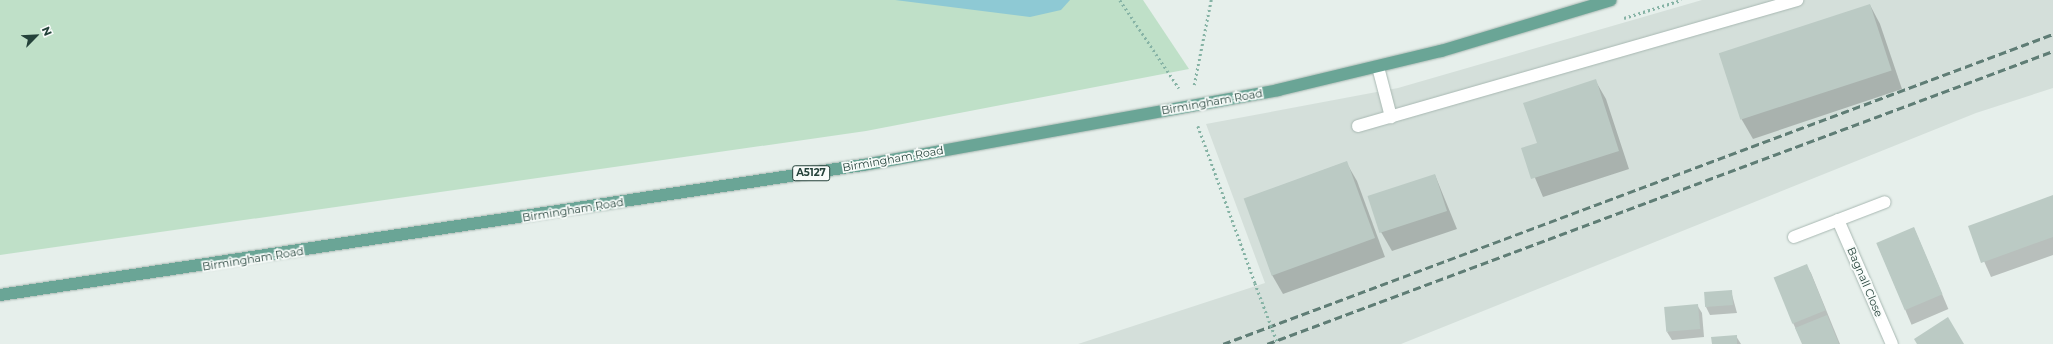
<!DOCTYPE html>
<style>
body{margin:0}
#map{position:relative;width:2053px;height:344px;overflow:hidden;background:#e6efeb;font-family:Montserrat,sans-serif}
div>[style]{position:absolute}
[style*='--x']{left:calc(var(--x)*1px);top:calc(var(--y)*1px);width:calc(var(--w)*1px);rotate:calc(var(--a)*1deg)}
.built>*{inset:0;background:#d4dfda}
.green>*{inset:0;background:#bfe0c8}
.water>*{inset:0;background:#8ec9d4}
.shadow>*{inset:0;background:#0003;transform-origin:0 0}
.building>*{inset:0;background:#bbcac4;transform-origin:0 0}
.path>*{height:2.5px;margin-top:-1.25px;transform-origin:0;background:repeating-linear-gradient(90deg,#86b3a5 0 2px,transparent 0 5px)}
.roads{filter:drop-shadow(0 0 1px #a8b8b2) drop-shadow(0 0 1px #a8b8b2)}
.lane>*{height:12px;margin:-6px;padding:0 6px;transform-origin:6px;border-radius:6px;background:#fff}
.street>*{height:12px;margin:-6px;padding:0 6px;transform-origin:6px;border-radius:6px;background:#fff}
.primary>*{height:12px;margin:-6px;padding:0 6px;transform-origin:6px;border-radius:6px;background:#6aa596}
.rail>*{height:3px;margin-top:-1.5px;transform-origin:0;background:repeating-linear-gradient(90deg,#5f7d75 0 8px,transparent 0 12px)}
.path-bridge>*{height:2.5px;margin-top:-1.25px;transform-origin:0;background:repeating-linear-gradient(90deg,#86b3a5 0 2px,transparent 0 5px)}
span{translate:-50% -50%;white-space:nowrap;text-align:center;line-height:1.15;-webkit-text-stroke:3.5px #f7fbf9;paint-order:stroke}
.shield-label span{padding:1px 3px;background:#f7fbf9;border:1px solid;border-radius:3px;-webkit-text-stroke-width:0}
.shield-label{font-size:10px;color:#24423a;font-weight:700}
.street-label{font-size:11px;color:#24423a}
.north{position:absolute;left:16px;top:16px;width:40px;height:40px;-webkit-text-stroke:3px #f7fbf9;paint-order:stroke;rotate:66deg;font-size:11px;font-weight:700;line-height:16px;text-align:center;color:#24423a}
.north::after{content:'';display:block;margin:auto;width:14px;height:18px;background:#24423a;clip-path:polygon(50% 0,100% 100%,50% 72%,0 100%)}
</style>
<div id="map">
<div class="built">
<div style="clip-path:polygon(1702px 0,2053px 0,2053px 88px,1976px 113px,1401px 344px,1078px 344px,1265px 283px,1206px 124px,1398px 88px)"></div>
</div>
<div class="green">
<div style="clip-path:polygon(0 0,1143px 0,1189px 69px,866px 131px,0 255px)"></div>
</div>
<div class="water">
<div style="clip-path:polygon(895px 0,1070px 0,1061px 10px,1030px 17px)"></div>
</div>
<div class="shadow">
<div style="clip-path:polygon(1870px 5px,1880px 24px,1902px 89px,1753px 139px,1742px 120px,1720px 55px)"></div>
<div style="clip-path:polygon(1595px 80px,1606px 99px,1629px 169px,1543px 197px,1523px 149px,1538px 144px)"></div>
<div style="clip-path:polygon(1346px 162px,1357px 181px,1385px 257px,1283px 294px,1272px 275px,1245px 199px)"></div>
<div style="clip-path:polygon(1435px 175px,1457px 229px,1392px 251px,1381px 232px)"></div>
<div style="clip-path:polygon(2053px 196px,2053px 255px,1991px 277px,1969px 227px)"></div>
<div style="left:1914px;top:228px;width:88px;height:40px;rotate:67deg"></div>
<div style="clip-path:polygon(1806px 265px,1811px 273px,1840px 344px,1803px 344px,1793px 323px,1775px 278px)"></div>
<div style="clip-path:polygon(1731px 291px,1737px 313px,1710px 315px,1706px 307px)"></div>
<div style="clip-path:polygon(1697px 305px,1702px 313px,1704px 337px,1672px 340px,1667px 332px)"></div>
<div style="clip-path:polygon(1736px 336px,1741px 344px,1713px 344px)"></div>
</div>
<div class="building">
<div style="left:1870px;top:4px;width:70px;height:159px;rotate:72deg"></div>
<div style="clip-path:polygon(1596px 79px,1619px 151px,1531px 179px,1521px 148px,1537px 143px,1523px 103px)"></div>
<div style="left:1347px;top:161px;width:82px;height:110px;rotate:70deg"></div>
<div style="left:1435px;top:174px;width:39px;height:71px;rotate:72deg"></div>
<div style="clip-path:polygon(2053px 195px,2053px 237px,1981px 263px,1968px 226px)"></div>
<div style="left:1914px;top:227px;width:73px;height:41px;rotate:67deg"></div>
<div style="left:1807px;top:264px;width:50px;height:36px;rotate:68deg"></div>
<div style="left:1732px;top:290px;width:15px;height:28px;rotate:86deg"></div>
<div style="left:1698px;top:304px;width:25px;height:34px;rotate:85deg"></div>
<div style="clip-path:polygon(1827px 315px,1839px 344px,1802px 344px,1795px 328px)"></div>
<div style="clip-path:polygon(1948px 317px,1964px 344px,1917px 344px,1914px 339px)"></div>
<div style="clip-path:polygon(1737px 335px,1737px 344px,1712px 344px,1711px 337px)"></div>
</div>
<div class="path">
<div style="--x:1120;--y:0;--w:106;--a:56.2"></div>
<div style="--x:1624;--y:18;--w:60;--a:-17.5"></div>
<div style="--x:1194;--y:85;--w:87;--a:-78.7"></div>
<div style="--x:1198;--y:126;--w:167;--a:70"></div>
</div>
<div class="roads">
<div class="lane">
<div style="--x:1378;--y:67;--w:52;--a:75.4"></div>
<div style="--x:1358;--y:126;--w:457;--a:-16"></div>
</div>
<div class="street">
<div style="--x:1838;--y:220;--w:135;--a:66.5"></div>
<div style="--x:1794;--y:237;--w:97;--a:-21"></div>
</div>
<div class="primary">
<div style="--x:0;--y:295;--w:873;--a:-8.57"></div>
<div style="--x:863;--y:165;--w:422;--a:-10.2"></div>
<div style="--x:1278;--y:90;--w:168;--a:-13.5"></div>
<div style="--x:1441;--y:51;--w:177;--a:-16.7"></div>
</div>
</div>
<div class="rail">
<div style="--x:1223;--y:344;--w:886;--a:-20.48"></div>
<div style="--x:1267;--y:344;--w:839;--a:-20.44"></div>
</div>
<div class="path-bridge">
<div style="--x:1255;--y:283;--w:65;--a:69.3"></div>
</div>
<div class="shield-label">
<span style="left:811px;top:173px">A5127</span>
</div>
<div class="street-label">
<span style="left:1212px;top:102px;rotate:-10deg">Birmingham Road</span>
<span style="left:893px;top:159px;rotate:-10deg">Birmingham Road</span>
<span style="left:573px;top:210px;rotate:-9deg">Birmingham Road</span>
<span style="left:253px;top:259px;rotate:-9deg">Birmingham Road</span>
<span style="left:1865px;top:282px;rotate:67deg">Bagnall Close</span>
</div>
<div class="north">N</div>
</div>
